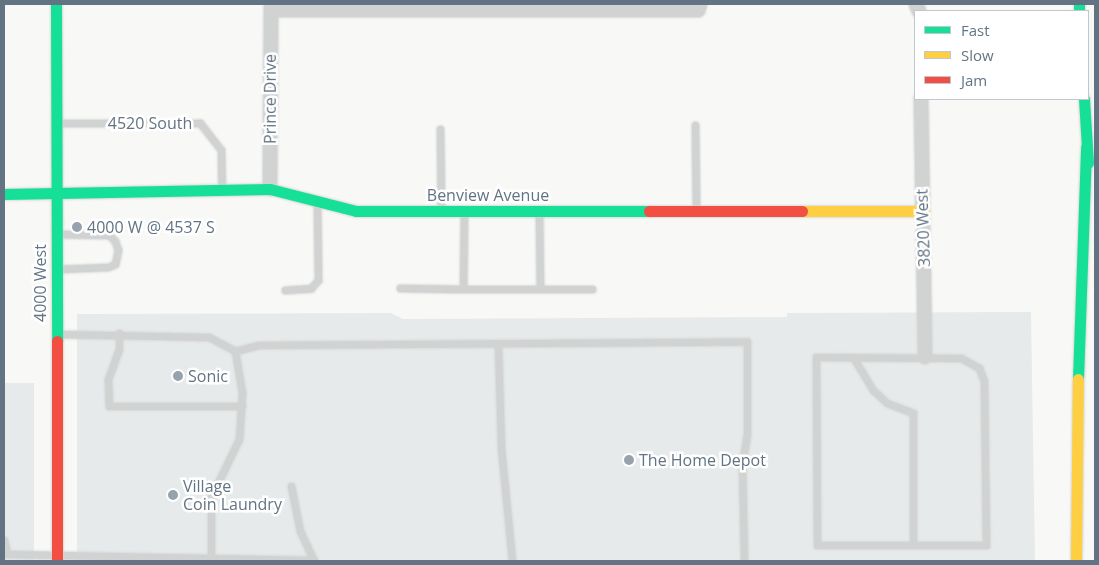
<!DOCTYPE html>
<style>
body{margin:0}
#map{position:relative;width:1099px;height:565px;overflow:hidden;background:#f8f8f7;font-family:"Open Sans",sans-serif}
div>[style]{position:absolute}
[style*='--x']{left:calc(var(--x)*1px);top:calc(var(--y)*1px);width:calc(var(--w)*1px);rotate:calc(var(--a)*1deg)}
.built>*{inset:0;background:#e7eaea;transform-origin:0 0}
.roads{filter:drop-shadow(0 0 1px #d5d6d7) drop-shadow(0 0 1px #d5d6d7)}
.lane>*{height:7px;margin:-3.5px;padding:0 3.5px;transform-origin:3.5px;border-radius:3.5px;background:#d1d2d2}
.street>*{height:14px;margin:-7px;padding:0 7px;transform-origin:7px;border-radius:7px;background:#d1d2d2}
.fast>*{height:11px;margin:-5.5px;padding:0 5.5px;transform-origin:5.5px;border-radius:5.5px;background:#16e098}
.slow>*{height:11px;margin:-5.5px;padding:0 5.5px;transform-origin:5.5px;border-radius:5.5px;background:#ffcf43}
.jam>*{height:11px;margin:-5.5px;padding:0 5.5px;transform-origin:5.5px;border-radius:5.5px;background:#f24e42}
.dots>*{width:14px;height:14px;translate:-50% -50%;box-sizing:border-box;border:2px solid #fff;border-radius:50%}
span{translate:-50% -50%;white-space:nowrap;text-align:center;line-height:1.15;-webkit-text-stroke:5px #fff;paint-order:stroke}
.street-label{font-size:16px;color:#627484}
.poi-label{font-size:16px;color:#627484}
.left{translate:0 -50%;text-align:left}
.frame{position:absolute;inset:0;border:5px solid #627484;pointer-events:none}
.legend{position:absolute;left:914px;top:10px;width:175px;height:90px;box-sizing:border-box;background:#fff;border:1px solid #c0c7ce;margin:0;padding:6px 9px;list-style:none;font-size:15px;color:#627484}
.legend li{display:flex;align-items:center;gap:10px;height:25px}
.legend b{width:25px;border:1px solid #c0c7ce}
</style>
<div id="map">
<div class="built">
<div style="clip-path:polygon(1031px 312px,1035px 561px,77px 561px,77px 314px,391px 313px,403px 319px,787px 317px,787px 313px)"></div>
<div style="left:4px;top:383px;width:30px;height:178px"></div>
</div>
<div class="roads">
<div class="lane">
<div style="--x:57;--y:123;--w:143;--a:0"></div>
<div style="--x:200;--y:123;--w:34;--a:52"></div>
<div style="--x:221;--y:150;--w:39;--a:89"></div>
<div style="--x:695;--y:125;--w:85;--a:89.3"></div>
<div style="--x:440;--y:129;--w:82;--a:89.3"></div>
<div style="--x:464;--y:211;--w:78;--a:90.7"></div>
<div style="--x:463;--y:289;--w:129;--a:0"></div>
<div style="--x:539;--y:212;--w:77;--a:89.3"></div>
<div style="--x:57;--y:234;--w:52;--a:1.1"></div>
<div style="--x:109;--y:235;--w:8;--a:45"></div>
<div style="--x:115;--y:241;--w:9;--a:72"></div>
<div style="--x:118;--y:250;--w:14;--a:102"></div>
<div style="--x:115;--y:264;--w:8;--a:157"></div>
<div style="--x:108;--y:267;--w:50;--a:177.7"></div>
<div style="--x:400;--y:288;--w:63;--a:0.9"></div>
<div style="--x:285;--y:290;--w:26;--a:-4"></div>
<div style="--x:311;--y:288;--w:11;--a:-49"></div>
<div style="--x:318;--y:280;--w:77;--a:-90.7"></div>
<div style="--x:119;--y:333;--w:16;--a:90"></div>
<div style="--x:119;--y:349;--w:33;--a:110"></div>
<div style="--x:108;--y:380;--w:26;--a:88"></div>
<div style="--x:109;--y:406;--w:133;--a:0"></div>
<div style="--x:57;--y:334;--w:152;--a:1.1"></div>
<div style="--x:209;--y:337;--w:30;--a:28"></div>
<div style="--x:235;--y:351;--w:43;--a:80.5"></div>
<div style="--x:242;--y:393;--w:46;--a:93.7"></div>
<div style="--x:239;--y:439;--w:64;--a:115.8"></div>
<div style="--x:211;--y:497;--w:64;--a:90"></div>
<div style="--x:498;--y:345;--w:103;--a:88.3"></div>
<div style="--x:501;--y:448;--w:114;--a:84.4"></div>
<div style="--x:235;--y:351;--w:25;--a:-14"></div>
<div style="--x:259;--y:345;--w:488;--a:-0.4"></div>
<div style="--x:747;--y:342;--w:92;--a:90"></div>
<div style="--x:747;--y:434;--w:30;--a:99"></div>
<div style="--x:742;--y:464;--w:97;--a:88.8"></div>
<div style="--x:816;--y:357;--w:145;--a:0.4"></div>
<div style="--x:961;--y:358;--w:21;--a:29"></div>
<div style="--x:979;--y:368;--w:14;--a:69"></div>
<div style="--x:984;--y:381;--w:164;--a:89.3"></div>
<div style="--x:986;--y:545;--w:169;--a:180"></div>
<div style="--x:817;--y:545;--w:188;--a:-90.3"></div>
<div style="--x:853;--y:357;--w:39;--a:59"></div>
<div style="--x:873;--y:390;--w:19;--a:43"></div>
<div style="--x:887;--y:403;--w:28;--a:21"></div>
<div style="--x:913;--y:413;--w:132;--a:90"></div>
<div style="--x:291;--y:486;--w:46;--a:78.7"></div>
<div style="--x:300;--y:531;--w:33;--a:65"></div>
<div style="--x:4;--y:540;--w:14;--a:78"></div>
<div style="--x:4;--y:554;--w:310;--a:1.1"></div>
</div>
<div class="street">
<div style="--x:916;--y:4;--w:8;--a:67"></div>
<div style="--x:271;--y:10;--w:427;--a:0"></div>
<div style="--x:698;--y:10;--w:6;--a:-72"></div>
<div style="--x:921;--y:99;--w:258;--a:89.1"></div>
<div style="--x:270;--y:189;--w:185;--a:-89.7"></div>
</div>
<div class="fast">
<div style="--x:56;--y:4;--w:337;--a:89.8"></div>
<div style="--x:1079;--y:4;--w:7;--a:90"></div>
<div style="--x:1084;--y:99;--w:64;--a:86.4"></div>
<div style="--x:4;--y:194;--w:266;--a:-1.1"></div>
<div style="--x:270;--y:189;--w:89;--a:14.3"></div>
<div style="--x:356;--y:211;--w:293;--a:0"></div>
<div style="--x:1078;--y:379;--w:232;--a:-88"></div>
</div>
<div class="slow">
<div style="--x:802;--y:211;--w:122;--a:0"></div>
<div style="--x:1076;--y:561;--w:182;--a:-89.4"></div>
</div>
<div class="jam">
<div style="--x:649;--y:211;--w:153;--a:0"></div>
<div style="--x:57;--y:341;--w:220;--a:90"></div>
</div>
</div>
<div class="dots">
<div style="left:77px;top:227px;background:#96a2ac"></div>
<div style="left:178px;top:376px;background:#96a2ac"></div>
<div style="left:629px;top:460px;background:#96a2ac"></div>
<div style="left:173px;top:495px;background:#96a2ac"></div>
</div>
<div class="street-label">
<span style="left:270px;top:99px;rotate:-90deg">Prince Drive</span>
<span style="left:150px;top:123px">4520 South</span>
<span style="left:488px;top:195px">Benview Avenue</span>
<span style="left:923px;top:228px;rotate:-92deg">3820 West</span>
<span style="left:40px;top:283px;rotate:-90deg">4000 West</span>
</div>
<div class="poi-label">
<span class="left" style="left:87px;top:227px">4000 W @ 4537 S</span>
<span class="left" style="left:188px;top:376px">Sonic</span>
<span class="left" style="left:639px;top:460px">The Home Depot</span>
<span class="left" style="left:183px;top:495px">Village<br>Coin Laundry</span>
</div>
<div class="frame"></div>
<ul class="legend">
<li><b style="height:6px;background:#16e098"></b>Fast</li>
<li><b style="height:6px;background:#ffcf43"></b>Slow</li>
<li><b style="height:6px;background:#f24e42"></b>Jam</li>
</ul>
</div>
